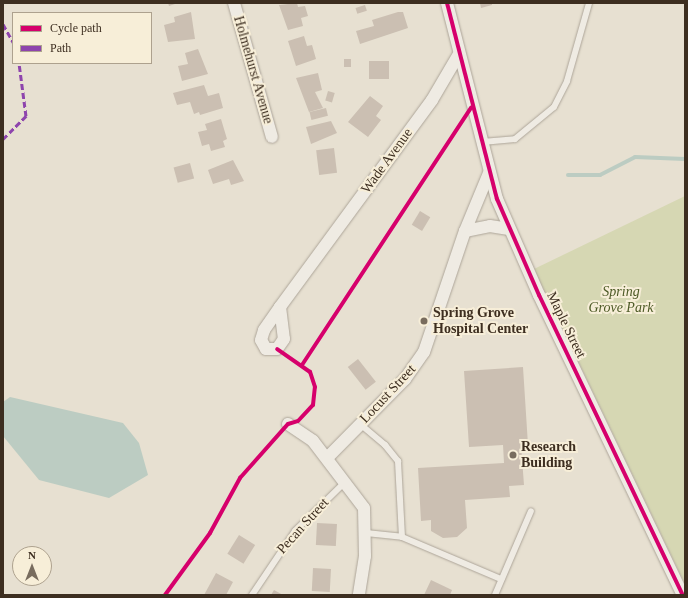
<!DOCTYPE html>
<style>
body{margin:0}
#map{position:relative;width:688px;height:598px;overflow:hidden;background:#e7e0d1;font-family:"Times New Roman",serif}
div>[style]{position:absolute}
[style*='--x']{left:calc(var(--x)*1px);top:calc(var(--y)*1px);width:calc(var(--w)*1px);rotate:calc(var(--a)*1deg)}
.green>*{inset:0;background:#d6d7b3}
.water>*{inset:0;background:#bcccc2}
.stream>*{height:4px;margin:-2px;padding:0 2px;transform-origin:2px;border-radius:2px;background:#bcccc2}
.building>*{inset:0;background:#cbbfb2;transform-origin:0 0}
.roads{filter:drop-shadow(0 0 1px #ada599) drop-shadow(0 0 1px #ada599)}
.lane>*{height:6px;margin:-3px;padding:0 3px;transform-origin:3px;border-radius:3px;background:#efebe3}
.street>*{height:12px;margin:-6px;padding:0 6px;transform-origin:6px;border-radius:6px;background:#efebe3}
.quiet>*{height:3px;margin-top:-1.5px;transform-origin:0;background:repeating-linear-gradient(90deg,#8e44ad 0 6px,transparent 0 9px)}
.cycleway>*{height:4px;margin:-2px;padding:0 2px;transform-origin:2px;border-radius:2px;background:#d6006c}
.dots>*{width:11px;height:11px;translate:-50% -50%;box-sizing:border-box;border:2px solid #f7eed8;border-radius:50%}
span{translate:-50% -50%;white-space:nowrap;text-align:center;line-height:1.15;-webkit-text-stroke:4px #f7eed8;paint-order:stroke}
.street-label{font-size:14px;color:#3d2e20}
.park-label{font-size:14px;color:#4d5a26;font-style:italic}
.poi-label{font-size:14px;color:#3d2e20;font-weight:700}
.left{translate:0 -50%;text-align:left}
.frame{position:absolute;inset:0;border:4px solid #3d2e20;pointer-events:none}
.legend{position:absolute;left:12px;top:12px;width:140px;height:52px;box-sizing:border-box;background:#f7eed8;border:1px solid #ada18e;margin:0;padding:5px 7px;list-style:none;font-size:12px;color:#3d2e20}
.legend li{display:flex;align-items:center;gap:8px;height:20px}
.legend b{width:20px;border:1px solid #ada18e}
.north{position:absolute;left:12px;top:546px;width:40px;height:40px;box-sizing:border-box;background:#f7eed8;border:1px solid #ada18e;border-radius:50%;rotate:0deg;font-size:11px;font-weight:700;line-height:16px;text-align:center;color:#3d2e20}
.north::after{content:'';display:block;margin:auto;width:14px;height:18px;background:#786c5e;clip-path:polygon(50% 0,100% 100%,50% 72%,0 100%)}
</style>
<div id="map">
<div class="green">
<div style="clip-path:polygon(685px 196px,685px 584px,534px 269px)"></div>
</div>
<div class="water">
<div style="clip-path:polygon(10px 397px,123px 423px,139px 443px,148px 475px,109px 498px,39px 480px,3px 436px,3px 402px)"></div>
</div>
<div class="stream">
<div style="--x:568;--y:175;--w:32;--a:0"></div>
<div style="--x:600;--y:175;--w:39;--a:-27"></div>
<div style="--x:635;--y:157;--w:50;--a:2.3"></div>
</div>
<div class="building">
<div style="clip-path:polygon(168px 3px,178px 3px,169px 6px)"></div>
<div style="clip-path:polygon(297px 3px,298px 7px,305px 6px,308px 16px,301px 18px,303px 26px,288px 30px,279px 5px)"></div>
<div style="clip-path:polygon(480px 3px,492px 3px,492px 5px,481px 8px)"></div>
<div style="left:365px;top:5px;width:6px;height:10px;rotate:72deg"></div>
<div style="clip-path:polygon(191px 12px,195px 39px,168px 42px,164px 25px,175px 22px,174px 17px)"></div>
<div style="clip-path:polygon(398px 12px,403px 12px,408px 28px,360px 44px,356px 31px,374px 26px,372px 20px)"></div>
<div style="clip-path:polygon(304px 36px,307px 46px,312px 45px,316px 59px,296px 66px,288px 41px)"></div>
<div style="clip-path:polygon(198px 49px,208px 74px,182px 81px,178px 66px,188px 64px,185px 53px)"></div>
<div style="left:344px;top:59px;width:7px;height:8px"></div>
<div style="left:369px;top:61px;width:20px;height:18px"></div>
<div style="clip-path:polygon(318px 73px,322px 90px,315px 92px,323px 108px,309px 112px,296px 78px)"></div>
<div style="clip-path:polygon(204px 85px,208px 96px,219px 93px,223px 108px,200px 115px,199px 112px,194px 114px,190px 102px,177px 105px,173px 93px)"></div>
<div style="left:328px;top:91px;width:7px;height:10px;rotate:16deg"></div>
<div style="clip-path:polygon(370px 96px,383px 106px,376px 116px,381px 120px,368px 137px,348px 122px)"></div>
<div style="left:326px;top:108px;width:8px;height:17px;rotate:76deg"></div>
<div style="clip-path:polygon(221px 119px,227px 139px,223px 141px,225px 147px,211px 151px,209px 144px,202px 146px,198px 132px,207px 130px,205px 124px)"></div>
<div style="clip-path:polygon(331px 121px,337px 133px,311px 144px,306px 127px)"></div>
<div style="left:334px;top:148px;width:25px;height:18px;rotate:83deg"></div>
<div style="clip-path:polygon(233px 160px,244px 181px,231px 185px,229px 179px,213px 184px,208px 170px)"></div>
<div style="left:190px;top:163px;width:16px;height:17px;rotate:75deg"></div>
<div style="left:420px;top:211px;width:12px;height:16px;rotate:31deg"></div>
<div style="left:358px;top:359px;width:29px;height:13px;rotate:52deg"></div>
<div style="clip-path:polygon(523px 367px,528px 445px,521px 445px,524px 485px,509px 486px,510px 497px,465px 500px,467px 528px,457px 537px,443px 538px,431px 531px,431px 520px,421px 521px,418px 468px,504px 463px,503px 445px,469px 447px,464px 371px)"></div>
<div style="left:317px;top:523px;width:20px;height:22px;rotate:3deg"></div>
<div style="left:239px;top:535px;width:19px;height:22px;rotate:32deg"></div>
<div style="left:313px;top:568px;width:18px;height:23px;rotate:3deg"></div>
<div style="clip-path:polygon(216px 573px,233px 582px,226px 595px,204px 595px)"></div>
<div style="clip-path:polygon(431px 580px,452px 590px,450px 595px,424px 595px)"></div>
<div style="clip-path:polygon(274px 590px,283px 595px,271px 595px)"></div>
</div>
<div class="roads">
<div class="lane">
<div style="--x:482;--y:142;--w:33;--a:-5"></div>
<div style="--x:515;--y:139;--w:50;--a:-39.4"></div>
<div style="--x:554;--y:107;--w:29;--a:-63"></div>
<div style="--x:567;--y:81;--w:81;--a:-74.2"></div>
<div style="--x:360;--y:424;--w:33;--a:40"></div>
<div style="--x:385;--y:445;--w:21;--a:51"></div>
<div style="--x:398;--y:461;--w:76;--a:87"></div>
<div style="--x:366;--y:533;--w:36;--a:6"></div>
<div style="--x:402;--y:537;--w:108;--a:23"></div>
<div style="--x:252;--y:595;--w:77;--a:-56.1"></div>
<div style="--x:295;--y:531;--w:71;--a:-44.4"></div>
<div style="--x:495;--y:595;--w:91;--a:-66.8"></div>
</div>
<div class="street">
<div style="--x:234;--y:3;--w:139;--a:74.2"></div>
<div style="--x:447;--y:3;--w:202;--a:75.7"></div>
<div style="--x:497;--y:199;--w:105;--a:66.4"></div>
<div style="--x:539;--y:295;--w:333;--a:64.4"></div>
<div style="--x:465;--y:231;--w:25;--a:-11"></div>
<div style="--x:490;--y:226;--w:19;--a:9"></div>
<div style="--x:280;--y:307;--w:32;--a:83"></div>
<div style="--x:284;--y:339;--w:12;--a:125"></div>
<div style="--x:277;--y:349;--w:11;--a:180"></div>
<div style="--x:266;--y:349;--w:10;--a:-119"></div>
<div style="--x:261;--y:340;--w:10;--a:-73"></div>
<div style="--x:264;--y:330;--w:28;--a:-55"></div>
<div style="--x:280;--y:307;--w:257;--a:-53.7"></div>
<div style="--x:432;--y:100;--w:53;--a:-59.6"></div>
<div style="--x:288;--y:424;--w:30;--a:34"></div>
<div style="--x:313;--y:441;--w:84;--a:52.7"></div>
<div style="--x:364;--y:508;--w:48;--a:88.8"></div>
<div style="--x:365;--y:556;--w:39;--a:99"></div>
<div style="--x:328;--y:457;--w:110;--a:-45.4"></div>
<div style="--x:405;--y:379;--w:33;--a:-55"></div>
<div style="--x:424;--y:352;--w:128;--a:-71.3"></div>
<div style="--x:465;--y:231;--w:63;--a:-67.5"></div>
</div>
</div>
<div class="quiet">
<div style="--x:3;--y:24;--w:21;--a:61"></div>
<div style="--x:3;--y:139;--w:33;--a:-45"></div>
<div style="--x:26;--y:116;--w:53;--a:-97.5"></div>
</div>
<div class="cycleway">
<div style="--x:447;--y:3;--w:202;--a:75.7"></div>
<div style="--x:497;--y:199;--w:105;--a:66.4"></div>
<div style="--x:539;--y:295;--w:333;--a:64.4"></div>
<div style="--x:302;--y:365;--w:308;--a:-56.7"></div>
<div style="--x:165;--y:595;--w:77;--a:-54"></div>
<div style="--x:210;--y:533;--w:63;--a:-61.4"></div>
<div style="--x:240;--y:478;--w:72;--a:-48.4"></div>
<div style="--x:288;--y:424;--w:10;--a:-17"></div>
<div style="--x:298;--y:421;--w:22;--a:-47"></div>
<div style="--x:313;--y:405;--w:18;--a:-84"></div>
<div style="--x:315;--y:387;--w:16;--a:-108"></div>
<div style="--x:310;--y:372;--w:40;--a:-145.1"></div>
</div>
<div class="dots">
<div style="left:424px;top:321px;background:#786c5e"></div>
<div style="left:513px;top:455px;background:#786c5e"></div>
</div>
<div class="street-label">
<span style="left:253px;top:70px;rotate:74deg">Holmehurst Avenue</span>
<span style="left:387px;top:161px;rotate:-54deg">Wade Avenue</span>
<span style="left:566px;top:325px;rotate:64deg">Maple Street</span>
<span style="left:388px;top:394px;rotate:-47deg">Locust Street</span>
<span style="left:303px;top:526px;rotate:-48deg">Pecan Street</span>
</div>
<div class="park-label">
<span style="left:621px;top:300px">Spring<br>Grove Park</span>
</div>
<div class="poi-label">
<span class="left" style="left:433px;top:321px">Spring Grove<br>Hospital Center</span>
<span class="left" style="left:521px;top:455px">Research<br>Building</span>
</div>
<div class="frame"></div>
<ul class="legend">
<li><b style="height:5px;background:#d6006c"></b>Cycle path</li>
<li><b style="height:5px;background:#8e44ad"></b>Path</li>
</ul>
<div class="north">N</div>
</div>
